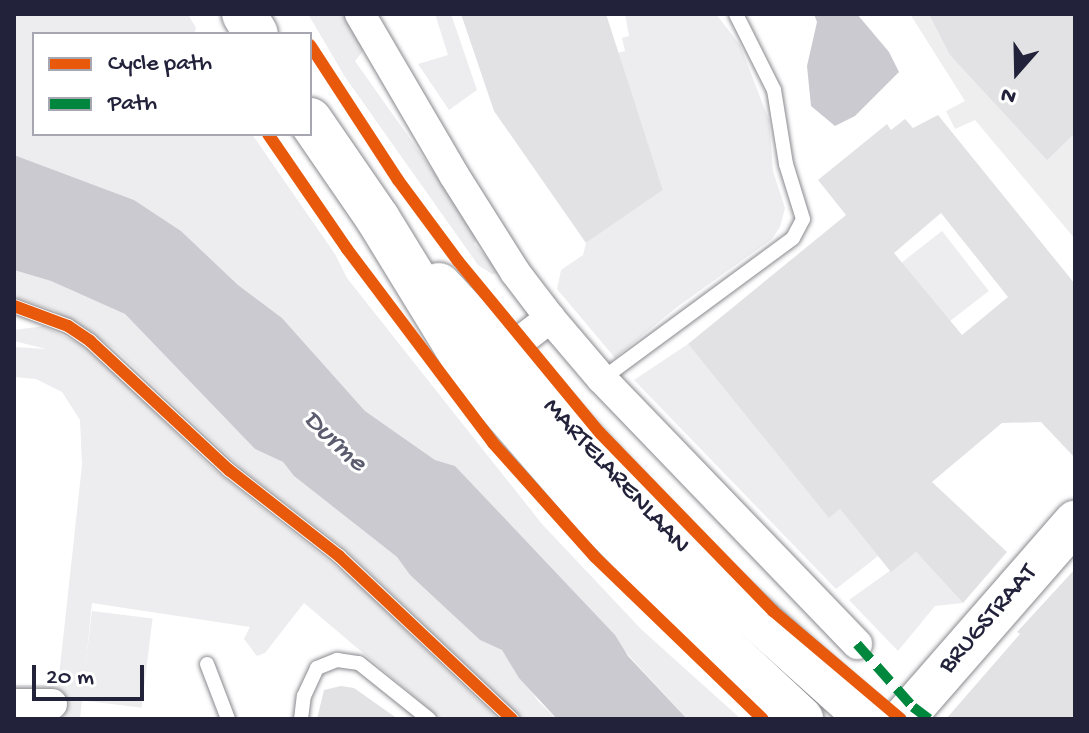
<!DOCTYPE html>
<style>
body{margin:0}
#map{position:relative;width:1089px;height:733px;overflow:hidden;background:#fff;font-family:"Gochi Hand",sans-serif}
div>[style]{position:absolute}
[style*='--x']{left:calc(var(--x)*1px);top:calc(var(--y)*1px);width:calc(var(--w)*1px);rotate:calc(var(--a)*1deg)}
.built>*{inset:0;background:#eeeeef}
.green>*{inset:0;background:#ededef;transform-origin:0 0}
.water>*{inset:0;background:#cacad0}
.building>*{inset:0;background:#e2e2e4}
.roads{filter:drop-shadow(0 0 2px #8a8a8f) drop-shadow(0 0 2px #8a8a8f)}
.lane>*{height:14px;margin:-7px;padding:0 7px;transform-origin:7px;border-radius:7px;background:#fff}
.street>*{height:30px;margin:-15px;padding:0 15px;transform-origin:15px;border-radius:15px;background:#fff}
.secondary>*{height:42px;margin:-21px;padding:0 21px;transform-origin:21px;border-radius:21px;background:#fff}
.primary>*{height:44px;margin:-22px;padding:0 22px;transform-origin:22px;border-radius:22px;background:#fff}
.quiet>*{height:10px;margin-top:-5px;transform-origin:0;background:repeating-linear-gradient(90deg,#00873e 0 20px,transparent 0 30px)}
.cycleway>*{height:12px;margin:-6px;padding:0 6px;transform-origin:6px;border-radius:6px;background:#e8590c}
span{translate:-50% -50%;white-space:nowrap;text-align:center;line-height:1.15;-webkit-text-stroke:6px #fff;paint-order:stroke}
.street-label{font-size:26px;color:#22223b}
.water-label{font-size:28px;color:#5c5c6f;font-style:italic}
.frame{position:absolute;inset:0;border:16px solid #22223b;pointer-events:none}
.legend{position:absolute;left:32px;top:32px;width:280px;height:104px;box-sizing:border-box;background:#fff;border:2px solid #a7a7b1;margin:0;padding:10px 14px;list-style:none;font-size:24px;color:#22223b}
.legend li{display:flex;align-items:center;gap:16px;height:40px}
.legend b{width:40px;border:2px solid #a7a7b1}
.north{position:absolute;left:977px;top:32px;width:80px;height:80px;-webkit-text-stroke:6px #fff;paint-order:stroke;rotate:200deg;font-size:22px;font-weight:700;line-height:32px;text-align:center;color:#22223b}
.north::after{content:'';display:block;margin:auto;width:28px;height:36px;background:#22223b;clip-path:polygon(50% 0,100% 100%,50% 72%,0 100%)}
.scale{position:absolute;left:32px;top:665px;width:112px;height:36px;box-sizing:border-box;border:4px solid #22223b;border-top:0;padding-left:10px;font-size:24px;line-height:28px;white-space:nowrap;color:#22223b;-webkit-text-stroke:6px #fff;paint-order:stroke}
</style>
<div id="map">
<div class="built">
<div style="clip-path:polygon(910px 14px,1075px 14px,1075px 239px,975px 120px,955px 129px,946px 111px,965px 101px)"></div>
</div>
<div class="green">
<div style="clip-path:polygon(14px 14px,188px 14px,196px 28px,194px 34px,34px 34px,34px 134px,252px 134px,335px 254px,347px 278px,542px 524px,642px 630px,741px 719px,687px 719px,455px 466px,435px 460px,365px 411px,282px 318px,238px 285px,181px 231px,134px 200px,14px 155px)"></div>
<div style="clip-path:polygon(308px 14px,351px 14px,367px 46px,355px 61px,478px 235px,474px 244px,502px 273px,492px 274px,478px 265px,345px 77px)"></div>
<div style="clip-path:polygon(435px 14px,451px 14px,477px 90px,449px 110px,418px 64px,448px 55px)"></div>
<div style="clip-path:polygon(625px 14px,716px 14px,740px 45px,769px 120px,773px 171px,785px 208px,780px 227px,772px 239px,677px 307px,615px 358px,557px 289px,561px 270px,583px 255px,586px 243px,663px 190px,618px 53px,625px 51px,622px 38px,629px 36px)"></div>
<div style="left:942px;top:231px;width:76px;height:51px;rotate:52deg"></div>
<div style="clip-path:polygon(14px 270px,51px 281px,125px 314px,255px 449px,283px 462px,294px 476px,397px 557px,410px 575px,480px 640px,502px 650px,539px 702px,557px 719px,523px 719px,345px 549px,242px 469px,114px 348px,53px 310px,14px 297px)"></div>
<div style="clip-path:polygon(44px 326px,82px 345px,109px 368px,212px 468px,353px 580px,498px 719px,441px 719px,304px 603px,265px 653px,257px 656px,244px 639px,250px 627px,92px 603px,80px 719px,58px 719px,60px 691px,14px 690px,14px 685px,58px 685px,82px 465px,80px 420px,62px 392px,36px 379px,14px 377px,14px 347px,46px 349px,14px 341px,14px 330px)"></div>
<div style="clip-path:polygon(688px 344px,829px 517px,840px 509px,878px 556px,836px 589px,634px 380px)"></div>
<div style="clip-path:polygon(916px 552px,963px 603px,935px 606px,898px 651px,849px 600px)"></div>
<div style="left:92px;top:611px;width:61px;height:90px;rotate:7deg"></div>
</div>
<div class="water">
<div style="clip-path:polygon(814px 14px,857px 14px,889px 52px,899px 72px,855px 116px,835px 126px,811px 106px,807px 66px,817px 22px)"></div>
<div style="clip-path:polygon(14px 155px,134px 200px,181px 231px,238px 285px,282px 318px,365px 411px,435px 460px,455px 466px,615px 635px,628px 656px,687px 719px,557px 719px,519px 678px,502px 650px,480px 640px,410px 575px,397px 557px,294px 476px,283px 462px,255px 449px,125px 314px,51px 281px,14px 270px)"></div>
</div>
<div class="building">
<div style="clip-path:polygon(461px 14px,606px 14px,663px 190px,586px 243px,494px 111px)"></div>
<div style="clip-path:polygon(929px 14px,1075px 14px,1075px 133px,1047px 160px,950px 55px)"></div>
<div style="clip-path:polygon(evenodd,938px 115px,1075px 284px,1075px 458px,1041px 422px,1002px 423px,932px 482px,1007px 552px,963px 603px,916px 552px,891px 572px,840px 509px,829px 518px,688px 344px,846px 215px,818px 180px,887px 124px,891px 130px,905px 119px,913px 128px,938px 115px,941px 213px,1008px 297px,962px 335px,894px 253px,941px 213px)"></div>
<div style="clip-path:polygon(1075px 569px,1075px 719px,946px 719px,1020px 634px,1017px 632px)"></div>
<div style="clip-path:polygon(341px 686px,354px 688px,398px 719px,317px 719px,324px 690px)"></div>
</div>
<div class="roads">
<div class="lane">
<div style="--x:14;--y:306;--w:58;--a:20.3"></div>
<div style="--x:68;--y:326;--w:27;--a:34"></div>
<div style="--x:90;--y:341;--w:190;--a:42.9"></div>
<div style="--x:229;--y:470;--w:140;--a:38"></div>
<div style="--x:339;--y:556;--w:238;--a:43.3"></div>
<div style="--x:602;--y:379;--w:237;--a:-36.4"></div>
<div style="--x:793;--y:238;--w:21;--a:-62"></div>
<div style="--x:803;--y:219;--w:58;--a:-107.2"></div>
<div style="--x:786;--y:164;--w:75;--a:-99.2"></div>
<div style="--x:774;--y:90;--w:85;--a:-116.6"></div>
<div style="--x:207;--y:664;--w:59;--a:69.1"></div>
<div style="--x:301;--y:719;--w:23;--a:-83"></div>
<div style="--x:304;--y:696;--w:31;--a:-65"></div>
<div style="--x:317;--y:668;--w:22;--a:-22"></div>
<div style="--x:337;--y:660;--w:22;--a:8"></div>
<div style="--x:359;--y:663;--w:90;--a:38.7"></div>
</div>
<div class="street">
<div style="--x:360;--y:14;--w:186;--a:59.7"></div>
<div style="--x:454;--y:175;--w:115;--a:57.8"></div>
<div style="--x:515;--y:272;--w:58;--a:52.7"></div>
<div style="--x:550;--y:318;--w:80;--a:49.6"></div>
<div style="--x:602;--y:379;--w:368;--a:46.1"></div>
<div style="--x:502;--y:355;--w:61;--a:-37.6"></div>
<div style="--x:14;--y:704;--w:38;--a:0"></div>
</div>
<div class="secondary">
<div style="--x:903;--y:719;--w:262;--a:-48.9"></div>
</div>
<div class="primary">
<div style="--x:244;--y:14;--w:23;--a:59"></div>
<div style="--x:310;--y:120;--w:120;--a:55.5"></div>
<div style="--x:378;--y:219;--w:185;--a:58.5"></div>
<div style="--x:475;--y:377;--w:185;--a:49.2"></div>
<div style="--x:596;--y:517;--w:144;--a:46.1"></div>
<div style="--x:696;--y:621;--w:144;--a:43"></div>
<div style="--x:439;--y:285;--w:384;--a:47.2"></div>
<div style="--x:700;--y:567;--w:227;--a:42"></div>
</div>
</div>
<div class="quiet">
<div style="--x:857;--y:644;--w:84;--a:48.4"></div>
<div style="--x:913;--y:707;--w:20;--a:37"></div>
</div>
<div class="cycleway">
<div style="--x:310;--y:45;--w:161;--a:56.9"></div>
<div style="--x:398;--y:180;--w:101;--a:53.5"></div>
<div style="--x:458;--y:261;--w:222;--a:50.5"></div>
<div style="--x:599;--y:432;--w:250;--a:45.8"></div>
<div style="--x:773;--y:611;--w:167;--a:40.2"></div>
<div style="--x:268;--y:134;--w:140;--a:55.5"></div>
<div style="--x:347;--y:249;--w:243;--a:53"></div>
<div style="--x:493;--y:443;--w:153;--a:48.2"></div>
<div style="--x:595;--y:557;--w:233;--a:44"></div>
<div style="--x:14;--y:306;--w:58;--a:20.3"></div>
<div style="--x:68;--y:326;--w:27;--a:34"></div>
<div style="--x:90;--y:341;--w:190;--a:42.9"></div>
<div style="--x:229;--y:470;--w:140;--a:38"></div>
<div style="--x:339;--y:556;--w:238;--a:43.3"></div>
</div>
<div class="street-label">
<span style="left:615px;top:477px;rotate:47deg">MARTELARENLAAN</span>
<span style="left:989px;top:620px;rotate:-49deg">BRUGSTRAAT</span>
</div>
<div class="water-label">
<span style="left:334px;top:442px;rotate:43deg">Durme</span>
</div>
<div class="frame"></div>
<ul class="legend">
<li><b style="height:10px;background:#e8590c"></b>Cycle path</li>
<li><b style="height:10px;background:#00873e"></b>Path</li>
</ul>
<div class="north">N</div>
<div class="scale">20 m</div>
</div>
